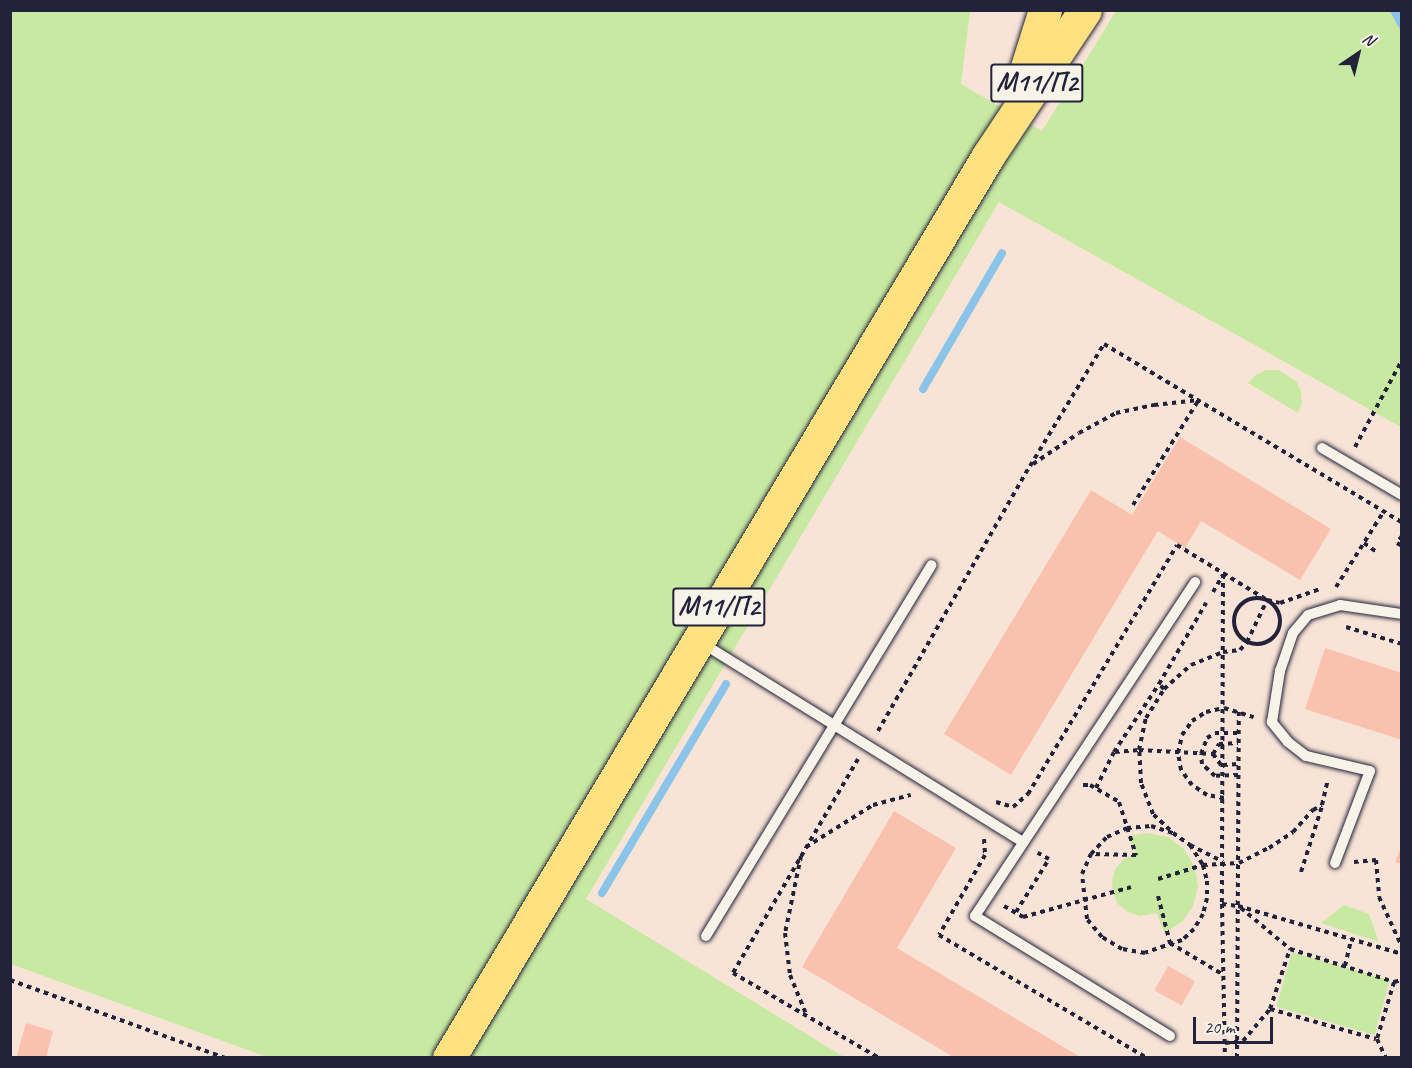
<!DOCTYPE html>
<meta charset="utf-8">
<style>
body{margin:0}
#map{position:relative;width:1412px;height:1068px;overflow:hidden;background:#f8e4d7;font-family:Caveat,sans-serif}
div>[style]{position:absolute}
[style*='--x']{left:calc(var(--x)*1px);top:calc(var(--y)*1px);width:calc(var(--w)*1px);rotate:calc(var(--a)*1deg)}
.green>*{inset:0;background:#c8e9a2;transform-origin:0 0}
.stream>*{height:8px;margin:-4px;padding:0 4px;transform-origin:4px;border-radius:4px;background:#8ac4e9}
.building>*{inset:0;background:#fac2ae;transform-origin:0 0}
.path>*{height:4px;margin-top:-2px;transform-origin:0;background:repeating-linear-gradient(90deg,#22223b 0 4.5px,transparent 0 9px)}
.path>.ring{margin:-2px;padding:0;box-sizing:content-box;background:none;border:4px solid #22223b;border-radius:50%}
.roads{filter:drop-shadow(0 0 2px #22223b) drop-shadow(0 0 2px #22223b)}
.service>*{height:10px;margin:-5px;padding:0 5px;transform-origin:5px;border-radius:5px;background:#f7f3e8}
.trunk>*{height:33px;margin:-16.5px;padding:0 16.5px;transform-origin:16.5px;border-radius:16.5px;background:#fde080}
span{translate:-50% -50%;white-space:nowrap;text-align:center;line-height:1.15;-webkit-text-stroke:4.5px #f7f3e8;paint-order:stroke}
.shield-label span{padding:2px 4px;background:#f7f3e8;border:2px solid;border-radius:4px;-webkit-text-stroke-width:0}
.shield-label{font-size:27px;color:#22223b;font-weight:700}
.frame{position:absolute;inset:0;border:12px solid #22223b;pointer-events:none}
.north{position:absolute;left:1328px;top:24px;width:60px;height:60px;-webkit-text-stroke:4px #f7f3e8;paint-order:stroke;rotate:35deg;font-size:16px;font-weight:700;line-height:24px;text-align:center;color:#22223b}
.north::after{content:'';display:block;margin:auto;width:21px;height:27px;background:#22223b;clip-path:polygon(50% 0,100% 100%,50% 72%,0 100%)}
.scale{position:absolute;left:1193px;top:1017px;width:80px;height:27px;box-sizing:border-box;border:3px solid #22223b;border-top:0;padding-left:8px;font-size:18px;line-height:21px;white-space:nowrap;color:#22223b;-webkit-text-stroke:4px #f7f3e8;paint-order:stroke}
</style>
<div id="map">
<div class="green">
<div style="clip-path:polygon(10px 11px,970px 11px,961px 84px,1042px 131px,1116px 11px,1401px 11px,1401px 427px,999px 202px,586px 899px,844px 1057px,267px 1057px,11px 964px)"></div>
<div style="clip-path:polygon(1266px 370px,1278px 370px,1296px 381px,1301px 391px,1302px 403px,1298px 413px,1248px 383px,1256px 375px)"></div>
<div style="clip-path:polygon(1148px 833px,1168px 837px,1184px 849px,1195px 867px,1198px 887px,1193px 906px,1182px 922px,1164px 933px,1157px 913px,1140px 916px,1128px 912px,1118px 904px,1113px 893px,1112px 880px,1116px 868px,1124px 859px,1135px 853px,1128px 836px)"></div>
<div style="clip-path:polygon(1344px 905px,1369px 914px,1379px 942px,1321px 923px)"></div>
<div style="left:1292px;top:952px;width:102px;height:57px;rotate:16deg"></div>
</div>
<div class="stream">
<div style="--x:1394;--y:10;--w:17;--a:62"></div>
<div style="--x:923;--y:389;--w:157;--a:-59.8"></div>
<div style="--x:602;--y:893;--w:243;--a:-59.3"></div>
</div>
<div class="building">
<div style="clip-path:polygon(1180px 437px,1331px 529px,1300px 580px,1201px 521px,1185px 548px,1158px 531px,1011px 775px,944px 734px,1091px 490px,1132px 515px)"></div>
<div style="clip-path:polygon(1325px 648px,1402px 673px,1402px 740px,1305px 709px)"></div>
<div style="clip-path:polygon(894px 811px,956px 848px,897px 948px,1082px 1058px,955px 1058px,802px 967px)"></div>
<div style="clip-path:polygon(1402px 845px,1402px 864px,1395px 862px)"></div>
<div style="left:1168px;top:966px;width:31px;height:28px;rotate:29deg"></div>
<div style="clip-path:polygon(26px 1023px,53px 1031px,46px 1058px,16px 1058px)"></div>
</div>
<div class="path">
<div style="--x:1355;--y:447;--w:99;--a:-61.6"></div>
<div style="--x:1033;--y:464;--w:55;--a:-34"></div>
<div style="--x:1079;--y:433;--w:42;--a:-28.4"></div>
<div style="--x:1116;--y:413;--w:39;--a:-12"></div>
<div style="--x:1154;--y:405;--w:45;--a:-6.3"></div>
<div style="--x:1133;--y:505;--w:123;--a:-58"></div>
<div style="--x:1402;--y:536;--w:9;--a:126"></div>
<div style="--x:1397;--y:543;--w:6;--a:31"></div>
<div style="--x:1364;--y:543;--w:17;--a:36"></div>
<div style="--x:1223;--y:574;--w:330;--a:90.2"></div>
<div style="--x:1222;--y:904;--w:154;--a:88.9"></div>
<div style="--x:1336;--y:587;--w:90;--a:-57.7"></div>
<div style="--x:1213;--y:592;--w:20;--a:-60"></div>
<div class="ring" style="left:1234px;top:598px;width:42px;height:42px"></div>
<div style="--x:1346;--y:627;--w:59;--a:16.9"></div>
<div style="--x:1164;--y:689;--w:7;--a:-135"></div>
<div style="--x:1159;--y:684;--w:94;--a:-59.9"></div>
<div style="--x:878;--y:731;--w:305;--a:-60.2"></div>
<div style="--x:1030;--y:466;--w:143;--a:-58.8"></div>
<div style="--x:1104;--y:344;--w:347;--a:30.9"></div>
<div style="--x:1115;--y:752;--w:24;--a:-5"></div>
<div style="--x:1139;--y:750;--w:74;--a:3.1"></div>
<div style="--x:1213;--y:754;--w:17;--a:54"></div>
<div style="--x:1213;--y:754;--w:12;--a:-59"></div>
<div style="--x:1219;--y:744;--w:19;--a:-3"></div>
<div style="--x:858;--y:759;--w:248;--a:120.3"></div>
<div style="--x:733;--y:973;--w:169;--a:30.2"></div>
<div style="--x:1223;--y:765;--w:15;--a:-4"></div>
<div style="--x:1238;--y:775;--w:23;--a:178"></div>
<div style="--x:1215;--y:776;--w:18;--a:-137"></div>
<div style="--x:1202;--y:764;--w:10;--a:-96"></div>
<div style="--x:1201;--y:754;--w:17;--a:-69"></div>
<div style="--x:1207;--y:738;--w:9;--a:-32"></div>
<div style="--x:1215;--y:733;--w:24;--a:0"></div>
<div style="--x:1083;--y:785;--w:7;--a:0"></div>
<div style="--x:1090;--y:785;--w:34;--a:30"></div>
<div style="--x:1119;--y:802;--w:56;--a:72.2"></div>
<div style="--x:1136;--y:855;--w:45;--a:-178.7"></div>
<div style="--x:1096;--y:788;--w:40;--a:-63.4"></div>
<div style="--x:1114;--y:752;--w:82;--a:-56.5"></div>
<div style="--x:1224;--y:798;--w:17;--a:-170"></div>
<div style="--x:1207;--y:795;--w:18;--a:-146"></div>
<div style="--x:1192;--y:785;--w:19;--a:-126"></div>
<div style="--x:1181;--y:770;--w:17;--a:-100"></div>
<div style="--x:1178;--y:753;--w:18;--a:-77"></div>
<div style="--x:1182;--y:735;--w:17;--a:-54"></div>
<div style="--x:1192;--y:721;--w:17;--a:-33"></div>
<div style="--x:1206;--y:712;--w:18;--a:-13"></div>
<div style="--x:1224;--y:708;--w:31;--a:17"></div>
<div style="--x:996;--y:802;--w:18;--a:16"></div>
<div style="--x:1013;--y:807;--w:20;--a:-41"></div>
<div style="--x:1028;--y:794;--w:290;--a:-59.1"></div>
<div style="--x:1177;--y:545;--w:105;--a:31.4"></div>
<div style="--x:1267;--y:600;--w:13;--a:13"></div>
<div style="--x:1280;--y:603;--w:42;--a:-19.3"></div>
<div style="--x:1151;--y:826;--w:23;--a:18"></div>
<div style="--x:1173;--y:833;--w:21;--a:35"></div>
<div style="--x:1190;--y:845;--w:24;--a:57"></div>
<div style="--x:1203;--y:865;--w:16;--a:76"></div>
<div style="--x:1207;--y:881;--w:17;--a:90"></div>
<div style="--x:1207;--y:898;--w:16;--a:104"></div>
<div style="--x:1203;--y:914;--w:17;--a:121"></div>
<div style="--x:1194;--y:929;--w:16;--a:137"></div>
<div style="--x:1182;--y:940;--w:39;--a:161"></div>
<div style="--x:1145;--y:953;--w:23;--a:-170"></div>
<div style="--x:1122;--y:949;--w:23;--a:-149"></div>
<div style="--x:1102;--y:937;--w:23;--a:-130"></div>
<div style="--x:1087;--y:919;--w:45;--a:-96.3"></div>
<div style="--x:1082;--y:874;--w:22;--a:-66"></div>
<div style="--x:1091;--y:854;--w:23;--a:-47"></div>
<div style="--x:1107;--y:837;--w:22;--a:-24"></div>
<div style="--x:1127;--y:828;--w:24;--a:-5"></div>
<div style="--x:1170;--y:830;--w:23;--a:-137"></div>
<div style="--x:1153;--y:814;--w:33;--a:-111"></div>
<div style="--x:1141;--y:783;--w:33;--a:-93"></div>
<div style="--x:1139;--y:750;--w:33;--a:-78"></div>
<div style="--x:1146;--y:718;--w:34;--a:-58"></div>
<div style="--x:1164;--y:689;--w:36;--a:-42"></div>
<div style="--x:1191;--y:665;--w:35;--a:-22"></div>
<div style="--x:1223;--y:652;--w:17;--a:-7"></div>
<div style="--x:1240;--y:650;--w:11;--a:-49"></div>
<div style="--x:1247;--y:642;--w:47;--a:-64.5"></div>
<div style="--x:984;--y:839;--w:16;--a:86"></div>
<div style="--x:985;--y:855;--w:92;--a:119.9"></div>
<div style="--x:939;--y:935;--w:242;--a:30.6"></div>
<div style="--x:1190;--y:845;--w:37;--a:27"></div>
<div style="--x:806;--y:847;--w:79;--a:-32.1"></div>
<div style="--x:873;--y:805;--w:39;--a:-15"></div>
<div style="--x:801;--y:856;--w:79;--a:101.7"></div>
<div style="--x:785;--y:933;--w:42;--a:83.2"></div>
<div style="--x:790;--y:975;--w:42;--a:67.7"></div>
<div style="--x:1354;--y:862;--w:22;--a:-5"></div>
<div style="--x:1376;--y:860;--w:37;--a:85"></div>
<div style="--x:1379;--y:897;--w:55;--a:65.3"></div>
<div style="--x:1301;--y:872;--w:69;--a:-72.3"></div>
<div style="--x:1158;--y:879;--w:47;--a:-17.3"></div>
<div style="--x:1203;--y:865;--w:36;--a:-3"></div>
<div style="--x:1239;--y:863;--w:34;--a:-27"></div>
<div style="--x:1269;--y:848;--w:29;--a:-34"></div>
<div style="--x:1293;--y:832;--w:30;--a:-48"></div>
<div style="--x:1313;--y:810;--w:10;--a:-29"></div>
<div style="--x:1322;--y:805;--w:26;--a:-77"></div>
<div style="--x:1158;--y:896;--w:49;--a:75.7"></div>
<div style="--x:1170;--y:943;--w:63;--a:30.7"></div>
<div style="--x:1222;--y:904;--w:16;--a:7"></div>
<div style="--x:1238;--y:906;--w:171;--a:16.3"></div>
<div style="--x:1004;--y:906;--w:22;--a:30"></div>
<div style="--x:1023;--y:917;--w:112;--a:-15.5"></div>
<div style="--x:1241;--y:908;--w:64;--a:39.9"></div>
<div style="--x:1016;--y:912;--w:62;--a:-58.1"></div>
<div style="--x:1049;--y:859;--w:13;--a:-151"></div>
<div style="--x:1345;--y:966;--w:28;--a:-77"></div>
<div style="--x:10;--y:980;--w:230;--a:19.9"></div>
<div style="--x:1394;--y:982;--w:8;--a:-14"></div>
<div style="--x:1270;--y:1009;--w:63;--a:-71.6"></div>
<div style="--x:1290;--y:949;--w:109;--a:17.6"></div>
<div style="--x:1394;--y:982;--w:59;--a:106.6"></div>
<div style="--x:1377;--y:1039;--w:21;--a:65"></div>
<div style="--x:1225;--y:1043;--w:18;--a:-6"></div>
<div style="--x:1243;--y:1041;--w:42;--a:-49.8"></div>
<div style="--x:1270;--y:1009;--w:110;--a:15.8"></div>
<div style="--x:1237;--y:1058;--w:348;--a:-89.7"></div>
</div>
<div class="roads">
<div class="service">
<div style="--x:1322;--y:448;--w:93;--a:30.4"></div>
<div style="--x:702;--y:643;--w:378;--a:31.8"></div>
<div style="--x:1335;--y:863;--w:98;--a:-69.2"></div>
<div style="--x:1370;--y:771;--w:66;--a:-166.8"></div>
<div style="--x:1306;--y:756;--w:23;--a:-142"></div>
<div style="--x:1288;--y:742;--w:26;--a:-129"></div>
<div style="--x:1272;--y:722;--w:52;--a:-81.1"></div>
<div style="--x:1280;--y:671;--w:40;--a:-71.1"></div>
<div style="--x:1293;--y:633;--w:23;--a:-50"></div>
<div style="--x:1308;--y:615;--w:34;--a:-17"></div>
<div style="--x:1340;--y:605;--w:63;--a:8.3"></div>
<div style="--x:706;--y:936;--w:434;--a:-58.7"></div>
<div style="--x:1170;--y:1036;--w:229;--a:-148.4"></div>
<div style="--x:975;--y:916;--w:400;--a:-56.6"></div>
</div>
<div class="trunk">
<div style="--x:1021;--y:86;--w:80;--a:-72.5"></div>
<div style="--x:449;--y:1058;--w:1051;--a:-59.14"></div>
<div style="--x:988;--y:156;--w:175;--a:-56.4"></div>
</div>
</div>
<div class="shield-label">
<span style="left:1037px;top:83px">М11/П2</span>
<span style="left:719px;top:607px">М11/П2</span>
</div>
<div class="frame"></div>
<div class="north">N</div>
<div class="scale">20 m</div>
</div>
